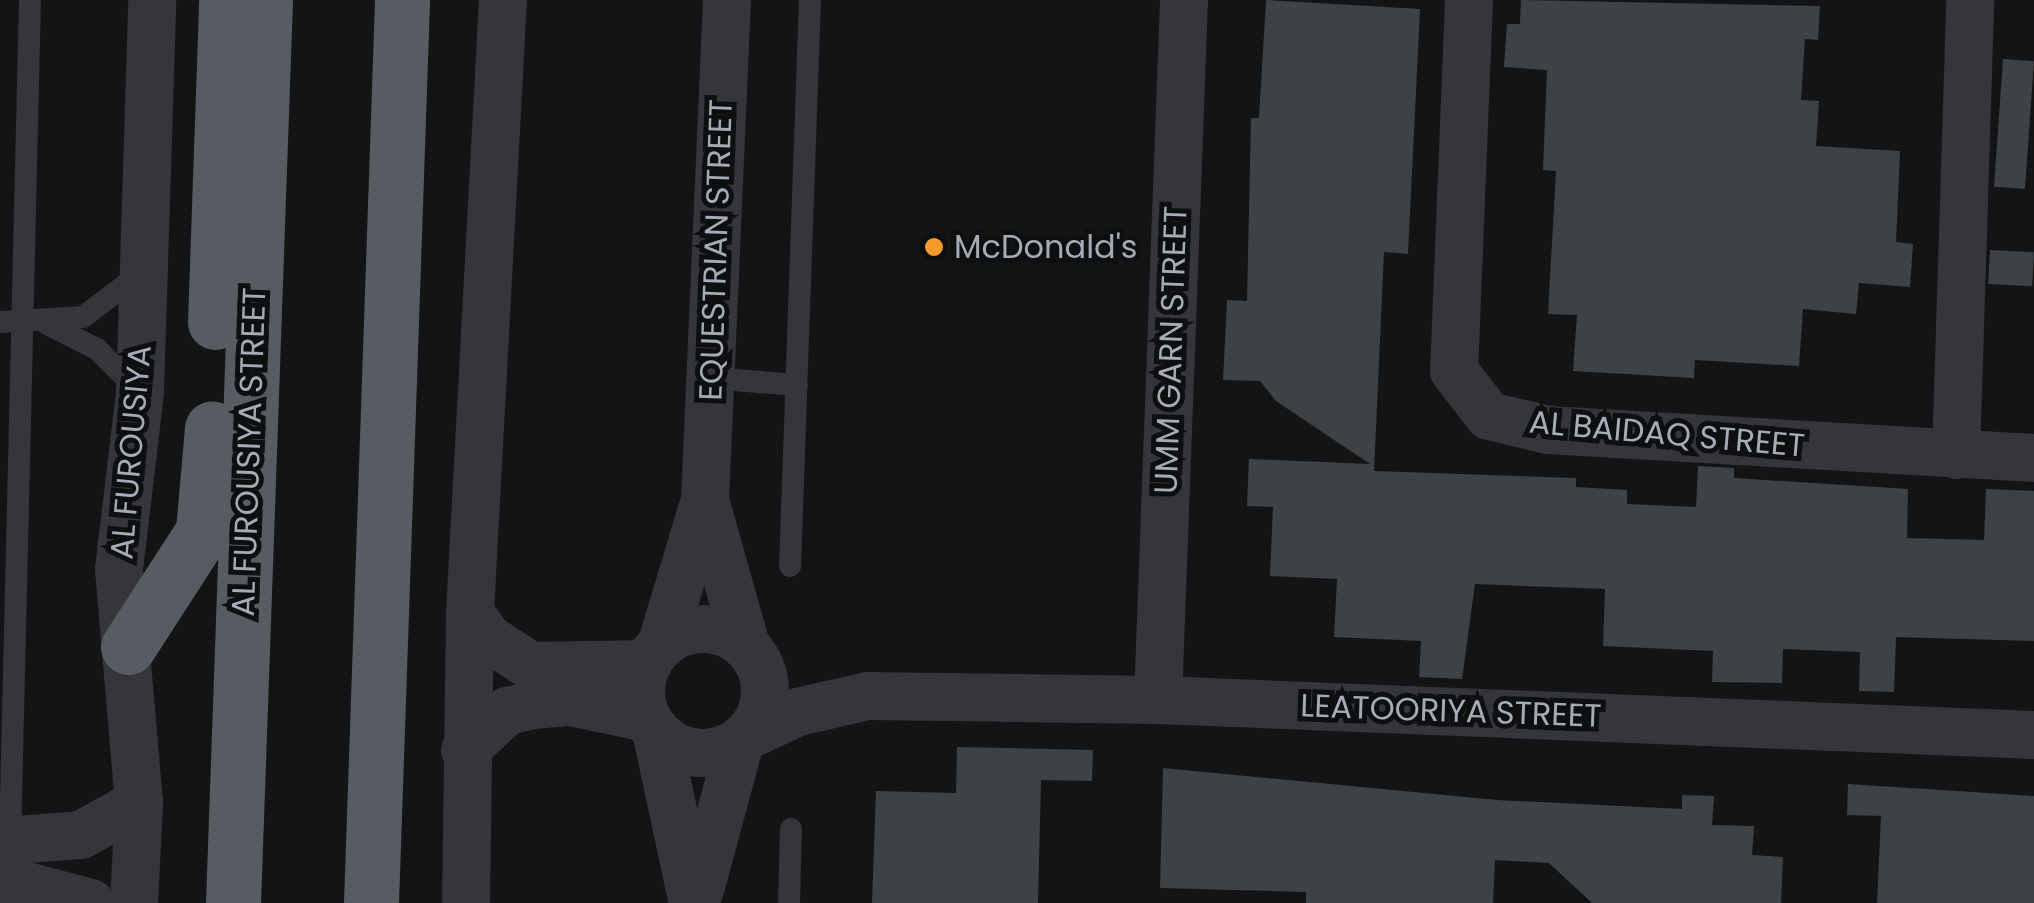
<!DOCTYPE html>
<style>
body{margin:0}
#map{position:relative;width:2034px;height:903px;overflow:hidden;background:#131415;font-family:Poppins,sans-serif}
div>[style]{position:absolute}
[style*='--x']{left:calc(var(--x)*1px);top:calc(var(--y)*1px);width:calc(var(--w)*1px);rotate:calc(var(--a)*1deg)}
.building>*{inset:0;background:#3f4245;transform-origin:0 0}
.service>*{height:22px;margin:-11px;padding:0 11px;transform-origin:11px;border-radius:11px;background:#34363a}
.minor>*{height:48px;margin:-24px;padding:0 24px;transform-origin:24px;border-radius:24px;background:#34363a}
.minor>.ring{margin:-24px;padding:0;box-sizing:content-box;background:none;border:48px solid #34363a;border-radius:50%}
.trunk>*{height:55px;margin:-27.5px;padding:0 27.5px;transform-origin:27.5px;border-radius:27.5px;background:#585c62}
.dots>*{width:28px;height:28px;translate:-50% -50%;box-sizing:border-box;border:5px solid #0e0f10;border-radius:50%}
span{translate:-50% -50%;white-space:nowrap;text-align:center;line-height:1.15;-webkit-text-stroke:10px #0e0f10;paint-order:stroke}
.poi-label{font-size:32px;color:#a5acb6}
.left{translate:0 -50%;text-align:left}
.street-label{font-size:32px;color:#a5acb6}
</style>
<div id="map">
<div class="building">
<div style="clip-path:polygon(1266px 0,1420px 9px,1408px 254px,1384px 252px,1374px 471px,1576px 478px,1576px 487px,1627px 490px,1627px 504px,1696px 507px,1698px 466px,1734px 468px,1734px 478px,1908px 489px,1907px 538px,1984px 540px,1986px 489px,2034px 491px,2034px 641px,1896px 637px,1894px 692px,1859px 691px,1860px 652px,1783px 649px,1782px 683px,1712px 682px,1713px 651px,1603px 646px,1605px 589px,1475px 584px,1462px 679px,1419px 677px,1421px 641px,1334px 637px,1337px 579px,1270px 576px,1273px 507px,1247px 506px,1249px 459px,1370px 464px,1276px 401px,1260px 381px,1223px 380px,1227px 300px,1247px 301px,1251px 118px,1259px 118px)"></div>
<div style="clip-path:polygon(1521px 0,1820px 6px,1818px 40px,1805px 39px,1801px 100px,1819px 101px,1816px 146px,1900px 151px,1896px 242px,1913px 244px,1910px 287px,1859px 283px,1856px 314px,1803px 309px,1799px 366px,1695px 360px,1694px 378px,1573px 371px,1577px 315px,1548px 314px,1556px 171px,1543px 170px,1547px 70px,1504px 67px,1507px 24px,1520px 24px)"></div>
<div style="left:2003px;top:59px;width:31px;height:128px;rotate:4deg"></div>
<div style="left:1990px;top:250px;width:44px;height:34px;rotate:3deg"></div>
<div style="clip-path:polygon(957px 747px,1093px 750px,1092px 781px,1041px 780px,1038px 903px,872px 903px,876px 791px,956px 793px)"></div>
<div style="clip-path:polygon(1163px 768px,1497px 800px,1682px 809px,1682px 795px,1714px 796px,1712px 825px,1754px 826px,1752px 855px,1783px 857px,1781px 903px,1592px 903px,1549px 863px,1495px 860px,1493px 903px,1306px 903px,1306px 892px,1160px 888px)"></div>
<div style="clip-path:polygon(1848px 784px,2034px 796px,2034px 903px,1877px 903px,1881px 816px,1847px 815px)"></div>
</div>
<div class="service">
<div style="--x:0;--y:322;--w:83;--a:-3.4"></div>
<div style="--x:83;--y:317;--w:68;--a:-37.2"></div>
<div style="--x:47;--y:324;--w:56;--a:26.6"></div>
<div style="--x:97;--y:349;--w:57;--a:45"></div>
<div style="--x:711;--y:378;--w:86;--a:4.7"></div>
<div style="--x:790;--y:566;--w:566;--a:-87.98"></div>
<div style="--x:10;--y:841;--w:841;--a:-88.64"></div>
<div style="--x:789;--y:903;--w:74;--a:-88.5"></div>
</div>
<div class="minor">
<div style="--x:1469;--y:0;--w:371;--a:92.3"></div>
<div style="--x:1454;--y:371;--w:57;--a:52.1"></div>
<div style="--x:1489;--y:416;--w:61;--a:13.3"></div>
<div style="--x:1548;--y:430;--w:487;--a:3.3"></div>
<div style="--x:1956;--y:455;--w:455;--a:-88.2"></div>
<div style="--x:705;--y:500;--w:152;--a:74.3"></div>
<div style="--x:470;--y:613;--w:31;--a:54"></div>
<div style="--x:488;--y:638;--w:51;--a:33.1"></div>
<div style="--x:531;--y:666;--w:117;--a:-1"></div>
<div class="ring" style="left:641px;top:629px;width:76px;height:76px"></div>
<div style="--x:662;--y:643;--w:149;--a:-73.3"></div>
<div style="--x:705;--y:500;--w:500;--a:-87.48"></div>
<div style="--x:1158;--y:700;--w:700;--a:-87.87"></div>
<div style="--x:656;--y:731;--w:176;--a:77.9"></div>
<div style="--x:747;--y:736;--w:56;--a:-25.2"></div>
<div style="--x:798;--y:712;--w:72;--a:-12.9"></div>
<div style="--x:868;--y:696;--w:290;--a:0.8"></div>
<div style="--x:1158;--y:700;--w:877;--a:2.29"></div>
<div style="--x:465;--y:750;--w:57;--a:-42.9"></div>
<div style="--x:507;--y:711;--w:27;--a:-13"></div>
<div style="--x:533;--y:705;--w:37;--a:-5"></div>
<div style="--x:570;--y:702;--w:79;--a:11.7"></div>
<div style="--x:0;--y:841;--w:81;--a:-4.2"></div>
<div style="--x:81;--y:835;--w:66;--a:-28.9"></div>
<div style="--x:0;--y:879;--w:94;--a:14.8"></div>
<div style="--x:700;--y:890;--w:153;--a:-74.9"></div>
<div style="--x:134;--y:903;--w:100;--a:-87.1"></div>
<div style="--x:139;--y:803;--w:235;--a:-94.9"></div>
<div style="--x:119;--y:569;--w:178;--a:-83.2"></div>
<div style="--x:140;--y:392;--w:392;--a:-88.2"></div>
<div style="--x:466;--y:903;--w:290;--a:-89.2"></div>
<div style="--x:470;--y:613;--w:614;--a:-86.92"></div>
</div>
<div class="trunk">
<div style="--x:215;--y:322;--w:322;--a:-88"></div>
<div style="--x:128;--y:647;--w:138;--a:-57.1"></div>
<div style="--x:203;--y:531;--w:103;--a:-85"></div>
<div style="--x:233;--y:903;--w:904;--a:-87.97"></div>
<div style="--x:371;--y:903;--w:904;--a:-88.03"></div>
</div>
<div class="dots">
<div style="left:934px;top:247px;background:#f6992b"></div>
</div>
<div class="poi-label">
<span class="left" style="left:954px;top:247px">McDonald's</span>
</div>
<div class="street-label">
<span style="left:716px;top:250px;rotate:-88deg">EQUESTRIAN STREET</span>
<span style="left:1171px;top:350px;rotate:-88deg">UMM GARN STREET</span>
<span style="left:1667px;top:434px;rotate:5deg">AL BAIDAQ STREET</span>
<span style="left:131px;top:452px;rotate:-85deg">AL FUROUSIYA</span>
<span style="left:249px;top:452px;rotate:-88deg">AL FUROUSIYA STREET</span>
<span style="left:1451px;top:711px;rotate:2deg">LEATOORIYA STREET</span>
</div>
</div>
